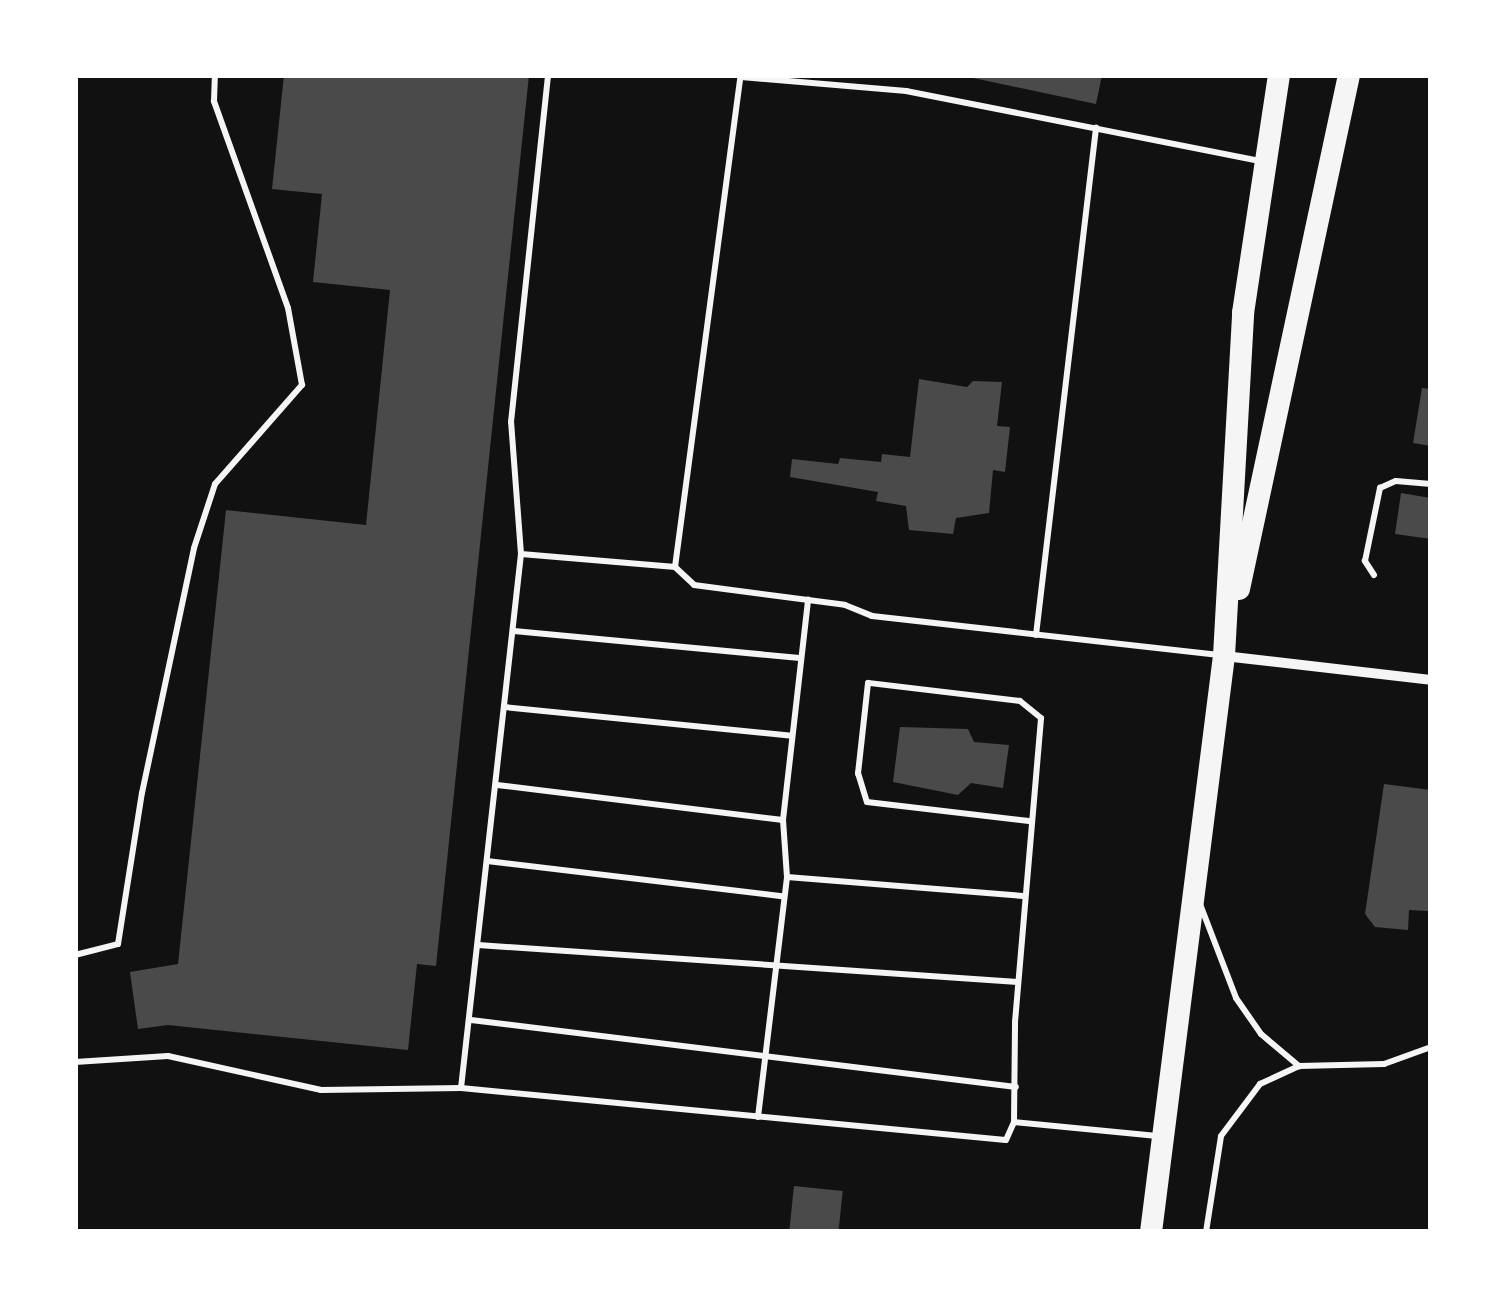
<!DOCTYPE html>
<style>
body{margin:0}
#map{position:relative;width:1506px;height:1307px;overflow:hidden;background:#111;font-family:Jost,sans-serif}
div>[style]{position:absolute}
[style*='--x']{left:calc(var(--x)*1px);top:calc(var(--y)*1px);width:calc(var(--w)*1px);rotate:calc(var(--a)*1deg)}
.building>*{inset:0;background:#4a4a4a;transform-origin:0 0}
.service>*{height:6px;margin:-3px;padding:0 3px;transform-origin:3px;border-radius:3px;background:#f5f5f5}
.minor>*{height:10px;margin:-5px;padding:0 5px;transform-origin:5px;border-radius:5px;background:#f5f5f5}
.trunk>*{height:22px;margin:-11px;padding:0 11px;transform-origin:11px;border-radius:11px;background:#f5f5f5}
span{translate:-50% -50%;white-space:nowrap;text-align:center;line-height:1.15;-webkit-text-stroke:10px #fff;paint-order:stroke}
.frame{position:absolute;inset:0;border:78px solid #fff;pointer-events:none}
</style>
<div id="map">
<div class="building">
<div style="clip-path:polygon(284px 75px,529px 75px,436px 966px,417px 964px,408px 1050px,168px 1025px,138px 1029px,130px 972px,178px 964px,226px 510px,366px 525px,390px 290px,313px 282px,322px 194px,272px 189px)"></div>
<div style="clip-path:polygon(959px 75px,1102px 75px,1096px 104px)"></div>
<div style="clip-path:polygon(919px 379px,967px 387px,973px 381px,1002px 382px,997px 426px,1010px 427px,1005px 472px,993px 470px,989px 513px,956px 518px,953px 534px,909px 530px,906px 506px,876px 501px,878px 492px,790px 477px,792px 459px,838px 464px,840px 458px,881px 462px,882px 454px,910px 457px)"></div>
<div style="clip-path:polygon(1422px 388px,1431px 389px,1431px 446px,1413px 443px)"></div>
<div style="clip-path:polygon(1401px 493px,1431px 498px,1431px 539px,1395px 534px)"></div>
<div style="clip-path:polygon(900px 727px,968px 729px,974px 742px,1009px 745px,1003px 788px,971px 783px,958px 795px,893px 782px)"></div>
<div style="clip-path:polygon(1384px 784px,1431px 790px,1428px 911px,1409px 910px,1408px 930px,1375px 927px,1365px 914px)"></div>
<div style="left:794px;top:1186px;width:49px;height:46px;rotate:6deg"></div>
</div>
<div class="service">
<div style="--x:741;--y:77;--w:166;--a:4.8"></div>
<div style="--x:906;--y:91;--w:362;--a:11.2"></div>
<div style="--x:521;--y:554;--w:155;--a:4.8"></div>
<div style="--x:675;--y:567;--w:26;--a:43"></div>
<div style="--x:694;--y:585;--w:152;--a:7.5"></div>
<div style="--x:845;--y:605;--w:29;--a:22"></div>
<div style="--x:872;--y:616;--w:347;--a:6.4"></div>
<div style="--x:675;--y:567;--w:496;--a:-82.4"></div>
<div style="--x:1374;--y:575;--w:17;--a:-123"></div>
<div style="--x:1365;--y:561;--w:75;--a:-78.4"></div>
<div style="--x:1380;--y:488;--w:17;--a:-24"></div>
<div style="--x:1396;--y:481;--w:35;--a:5"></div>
<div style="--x:514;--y:631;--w:287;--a:5.4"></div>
<div style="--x:1036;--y:635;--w:511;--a:-83.25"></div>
<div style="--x:504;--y:707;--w:289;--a:5.7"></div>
<div style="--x:497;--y:785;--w:288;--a:7"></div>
<div style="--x:487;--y:861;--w:297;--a:6.8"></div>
<div style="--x:787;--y:877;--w:237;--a:4.6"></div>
<div style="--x:1200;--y:904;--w:101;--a:69"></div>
<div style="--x:1236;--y:998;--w:44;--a:55.2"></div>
<div style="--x:1261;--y:1034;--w:50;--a:40.1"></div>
<div style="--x:478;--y:945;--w:541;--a:3.92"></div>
<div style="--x:75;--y:955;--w:44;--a:-14.3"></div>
<div style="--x:118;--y:944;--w:153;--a:-81"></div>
<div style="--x:142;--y:793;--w:250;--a:-78"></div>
<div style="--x:194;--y:548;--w:67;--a:-71.8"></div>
<div style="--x:215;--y:484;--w:132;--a:-48.7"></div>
<div style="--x:302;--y:385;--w:78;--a:-100.3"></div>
<div style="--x:288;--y:308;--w:220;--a:-109.7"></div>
<div style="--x:214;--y:101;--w:26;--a:-88"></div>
<div style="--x:471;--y:1020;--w:549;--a:7.01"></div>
<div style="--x:75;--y:1062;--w:93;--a:-3.7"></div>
<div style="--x:168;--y:1056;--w:157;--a:12.5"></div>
<div style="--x:321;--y:1090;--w:140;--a:-0.8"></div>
<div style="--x:461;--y:1088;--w:547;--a:5.45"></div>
<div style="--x:1006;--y:1140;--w:20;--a:-66"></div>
<div style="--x:1014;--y:1122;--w:100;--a:-89.4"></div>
<div style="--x:1015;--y:1022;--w:305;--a:-85.1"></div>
<div style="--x:1041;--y:718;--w:27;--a:-141"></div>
<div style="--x:1020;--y:701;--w:153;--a:-173.2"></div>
<div style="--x:868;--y:683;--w:91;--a:96.3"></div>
<div style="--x:858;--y:773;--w:30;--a:73"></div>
<div style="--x:867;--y:802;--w:163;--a:6.7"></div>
<div style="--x:461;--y:1088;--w:537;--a:-83.59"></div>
<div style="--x:521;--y:554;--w:132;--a:-94.3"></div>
<div style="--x:511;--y:422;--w:349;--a:-83.9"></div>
<div style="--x:758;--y:1117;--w:242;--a:-83.1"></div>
<div style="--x:787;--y:877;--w:57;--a:-94"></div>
<div style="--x:783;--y:820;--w:222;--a:-83.5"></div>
<div style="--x:1014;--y:1122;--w:144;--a:5.6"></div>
<div style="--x:1206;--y:1232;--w:97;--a:-81.1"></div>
<div style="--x:1221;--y:1136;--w:65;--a:-53.1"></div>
<div style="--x:1260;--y:1084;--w:43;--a:-24.8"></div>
<div style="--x:1299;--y:1066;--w:85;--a:-1.3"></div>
<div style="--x:1384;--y:1064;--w:50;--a:-19.9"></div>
</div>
<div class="minor">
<div style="--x:1224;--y:656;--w:208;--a:6.6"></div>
</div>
<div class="trunk">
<div style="--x:1239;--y:589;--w:526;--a:-77.92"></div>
<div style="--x:1151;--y:1232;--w:581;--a:-82.78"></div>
<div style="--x:1224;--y:656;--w:344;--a:-86.8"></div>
<div style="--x:1243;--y:313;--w:241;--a:-81.4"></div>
</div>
<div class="frame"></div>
</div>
